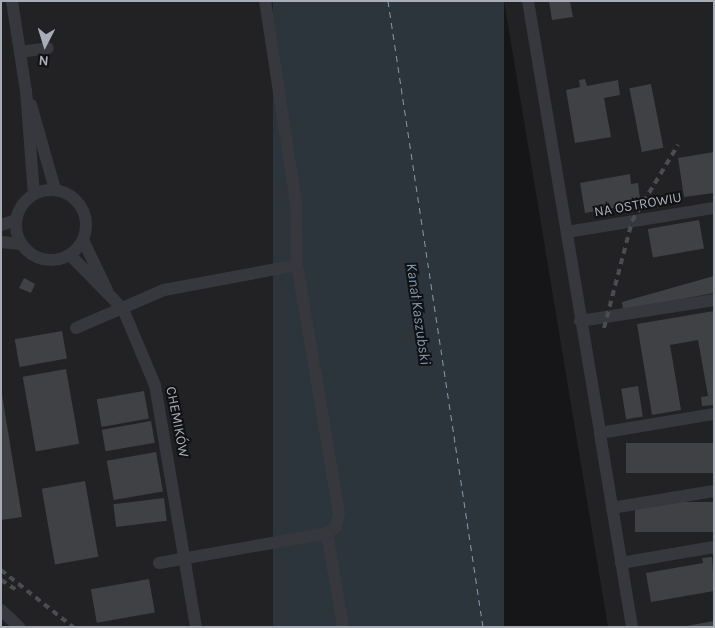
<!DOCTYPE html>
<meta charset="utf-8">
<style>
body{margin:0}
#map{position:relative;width:715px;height:628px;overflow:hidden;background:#161618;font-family:Karla,sans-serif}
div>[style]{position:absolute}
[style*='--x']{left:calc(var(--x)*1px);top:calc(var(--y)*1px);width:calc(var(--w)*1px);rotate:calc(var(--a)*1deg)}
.built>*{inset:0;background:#222225}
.water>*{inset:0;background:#2c353c;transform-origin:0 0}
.ferry>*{height:1px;margin-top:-0.5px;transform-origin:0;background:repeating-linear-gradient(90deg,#7f9bb3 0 6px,transparent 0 11px)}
.building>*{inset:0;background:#404145;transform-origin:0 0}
.minor>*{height:12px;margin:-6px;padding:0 6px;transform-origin:6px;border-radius:6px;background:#37383d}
.minor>.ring{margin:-6px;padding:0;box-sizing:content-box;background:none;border:12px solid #37383d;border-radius:50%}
.rail>*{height:4px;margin-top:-2px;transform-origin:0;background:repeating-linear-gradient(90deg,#4a4c52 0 6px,transparent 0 11px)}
span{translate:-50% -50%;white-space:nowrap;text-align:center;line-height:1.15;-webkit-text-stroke:4px #111113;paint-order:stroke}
.street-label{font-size:14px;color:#a8adb8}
.water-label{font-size:15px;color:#7f9bb3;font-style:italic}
.frame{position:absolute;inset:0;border:2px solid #a8adb8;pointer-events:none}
.north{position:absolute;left:20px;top:20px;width:50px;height:50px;-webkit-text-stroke:4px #111113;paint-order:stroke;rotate:185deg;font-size:14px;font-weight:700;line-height:20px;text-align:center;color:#a8adb8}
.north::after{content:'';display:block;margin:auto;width:18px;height:22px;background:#a8adb8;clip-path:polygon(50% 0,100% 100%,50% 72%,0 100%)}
</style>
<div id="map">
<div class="built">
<div style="clip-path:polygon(1px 1px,273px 1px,379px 627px,5px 627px,1px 622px)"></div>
<div style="clip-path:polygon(504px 1px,714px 1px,714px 627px,608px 627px)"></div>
</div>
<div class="water">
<div style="left:273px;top:1px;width:231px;height:635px"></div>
</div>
<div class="ferry">
<div style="--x:388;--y:1;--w:633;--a:81.37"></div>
</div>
<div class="building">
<div style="clip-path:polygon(549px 1px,570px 1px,573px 17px,552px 20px)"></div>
<div style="clip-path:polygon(585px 79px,587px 86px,618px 80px,620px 95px,604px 98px,611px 137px,575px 143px,566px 90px,580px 87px,579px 80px)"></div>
<div style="left:651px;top:84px;width:65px;height:22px;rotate:79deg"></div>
<div style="clip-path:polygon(714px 152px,714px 193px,684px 197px,678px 158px)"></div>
<div style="clip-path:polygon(630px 174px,631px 184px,638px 183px,640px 199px,635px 204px,585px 213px,580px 183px)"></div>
<div style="left:699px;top:220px;width:29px;height:52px;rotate:80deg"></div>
<div style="clip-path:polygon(714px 276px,714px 293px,623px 310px,622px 302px)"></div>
<div style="clip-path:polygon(24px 278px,35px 284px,31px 293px,19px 288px)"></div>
<div style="clip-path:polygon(714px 311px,714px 405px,702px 406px,701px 397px,708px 396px,698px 340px,670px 345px,681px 410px,652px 415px,637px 324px)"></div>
<div style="left:62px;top:331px;width:28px;height:48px;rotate:80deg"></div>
<div style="left:66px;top:369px;width:76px;height:44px;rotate:80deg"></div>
<div style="left:638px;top:386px;width:31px;height:17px;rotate:81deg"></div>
<div style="clip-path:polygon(1px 389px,22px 517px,1px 520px)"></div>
<div style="left:144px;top:391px;width:28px;height:48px;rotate:80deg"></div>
<div style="left:151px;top:421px;width:22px;height:50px;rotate:80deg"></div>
<div style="left:714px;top:443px;width:30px;height:88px;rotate:90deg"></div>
<div style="left:156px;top:452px;width:40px;height:50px;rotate:80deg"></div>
<div style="left:85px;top:481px;width:77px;height:44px;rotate:80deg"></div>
<div style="left:164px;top:498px;width:23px;height:51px;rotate:83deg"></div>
<div style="left:714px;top:502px;width:30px;height:79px;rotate:90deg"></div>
<div style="clip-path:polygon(712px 557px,714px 591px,651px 602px,646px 573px,703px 563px,702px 558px)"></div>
<div style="left:149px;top:579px;width:34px;height:59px;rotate:80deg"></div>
<div style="clip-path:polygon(714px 621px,714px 627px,686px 627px,686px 626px)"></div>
</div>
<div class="minor">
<div style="--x:12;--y:1;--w:91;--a:81.2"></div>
<div style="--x:26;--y:91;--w:103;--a:85.6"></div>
<div style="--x:528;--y:1;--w:438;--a:80.5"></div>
<div style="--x:20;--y:52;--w:28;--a:-8"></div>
<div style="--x:31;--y:105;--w:87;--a:74.1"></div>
<div class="ring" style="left:16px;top:190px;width:58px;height:58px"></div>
<div style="--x:1;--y:225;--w:16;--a:-18"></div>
<div style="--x:567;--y:232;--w:149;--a:-9.3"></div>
<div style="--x:83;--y:240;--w:55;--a:64.4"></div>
<div style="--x:1;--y:242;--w:20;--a:6"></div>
<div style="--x:70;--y:255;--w:76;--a:45.5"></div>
<div style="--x:123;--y:309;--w:82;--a:67.2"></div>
<div style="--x:155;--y:385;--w:245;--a:80.4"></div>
<div style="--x:580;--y:321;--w:136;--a:-8.9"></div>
<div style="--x:76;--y:328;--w:96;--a:-23.4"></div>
<div style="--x:164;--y:290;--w:135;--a:-10.6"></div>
<div style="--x:612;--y:508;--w:103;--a:-9.5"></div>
<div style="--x:327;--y:533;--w:95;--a:80.3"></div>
<div style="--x:159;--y:563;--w:171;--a:-10.1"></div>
<div style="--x:327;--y:533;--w:11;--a:-34"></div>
<div style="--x:336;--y:527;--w:14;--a:-78"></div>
<div style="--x:339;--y:513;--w:252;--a:-99.6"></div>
<div style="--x:297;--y:265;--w:62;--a:-90.9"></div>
<div style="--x:296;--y:203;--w:204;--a:-98.7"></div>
<div style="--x:621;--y:563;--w:94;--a:-9.8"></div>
<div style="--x:1;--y:610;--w:25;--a:43"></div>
<div style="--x:632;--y:627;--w:197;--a:-99.4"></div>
<div style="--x:600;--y:433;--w:116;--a:-9.5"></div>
</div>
<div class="rail">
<div style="--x:604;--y:328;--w:111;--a:-75.3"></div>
<div style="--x:632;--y:221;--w:89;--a:-58.8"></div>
<div style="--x:1;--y:570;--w:92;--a:38.4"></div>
<div style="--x:1;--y:580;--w:20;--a:33"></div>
</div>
<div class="street-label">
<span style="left:638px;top:205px;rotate:-10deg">NA OSTROWIU</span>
<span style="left:177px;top:422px;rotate:79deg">CHEMIKÓW</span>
</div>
<div class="water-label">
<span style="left:418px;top:314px;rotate:82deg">Kanał Kaszubski</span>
</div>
<div class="frame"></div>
<div class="north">N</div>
</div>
